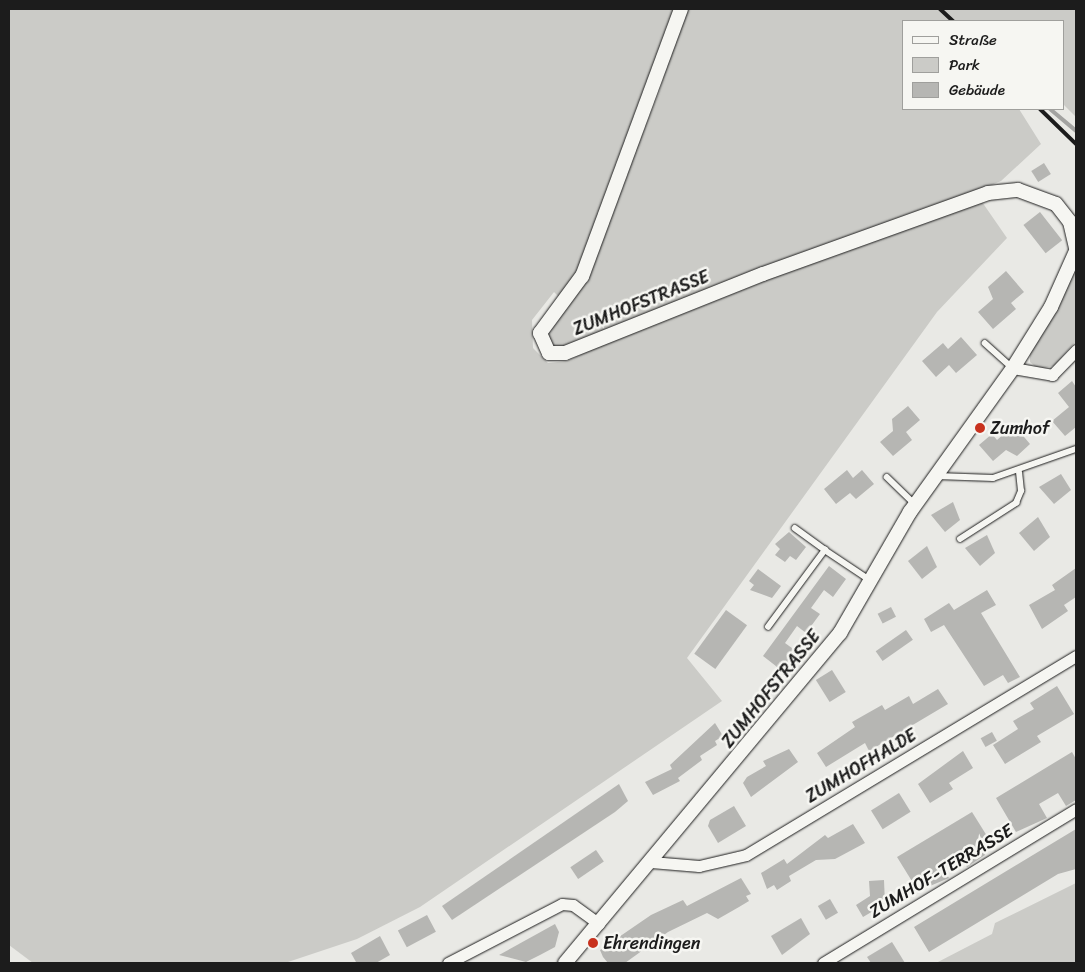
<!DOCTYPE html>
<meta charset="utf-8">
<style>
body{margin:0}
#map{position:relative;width:1085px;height:972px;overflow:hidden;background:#e9e9e5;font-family:Sriracha,sans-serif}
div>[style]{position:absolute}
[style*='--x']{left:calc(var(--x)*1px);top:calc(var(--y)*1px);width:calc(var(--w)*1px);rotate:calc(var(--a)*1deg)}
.green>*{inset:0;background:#cbcbc7}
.stream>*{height:4px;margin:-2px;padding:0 2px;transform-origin:2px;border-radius:2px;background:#a3a3a1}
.building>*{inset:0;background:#b6b6b3;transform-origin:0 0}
.roads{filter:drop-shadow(0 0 1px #1c1c1c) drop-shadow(0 0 1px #1c1c1c)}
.service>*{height:5.5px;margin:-2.75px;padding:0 2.75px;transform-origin:2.75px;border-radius:2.75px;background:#f6f6f2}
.minor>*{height:11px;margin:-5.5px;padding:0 5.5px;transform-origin:5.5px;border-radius:5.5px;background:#f6f6f2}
.tertiary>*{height:14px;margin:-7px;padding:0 7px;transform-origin:7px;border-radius:7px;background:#f6f6f2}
.rail>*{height:4px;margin:-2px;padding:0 2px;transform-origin:2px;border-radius:2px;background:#1c1c1c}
.dots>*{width:14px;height:14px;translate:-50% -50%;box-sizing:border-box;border:2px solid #f6f6f2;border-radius:50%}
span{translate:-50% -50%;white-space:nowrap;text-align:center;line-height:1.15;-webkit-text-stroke:5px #f6f6f2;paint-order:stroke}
.street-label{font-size:18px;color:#1c1c1c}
.poi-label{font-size:18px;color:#1c1c1c}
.left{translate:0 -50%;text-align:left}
.frame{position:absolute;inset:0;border:10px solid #1c1c1c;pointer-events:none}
.legend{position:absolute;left:902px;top:20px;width:162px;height:90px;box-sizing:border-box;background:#f6f6f2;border:1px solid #9f9f9c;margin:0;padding:6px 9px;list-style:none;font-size:15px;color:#1c1c1c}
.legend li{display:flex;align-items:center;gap:10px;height:25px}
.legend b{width:25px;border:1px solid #9f9f9c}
</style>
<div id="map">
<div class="green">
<div style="clip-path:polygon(9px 9px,678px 9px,578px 273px,560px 298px,554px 292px,532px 320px,533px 348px,548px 363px,567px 361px,652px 321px,980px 199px,1007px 238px,937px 312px,687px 658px,722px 701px,420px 907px,357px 939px,285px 963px,33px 963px,9px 945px)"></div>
<div style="clip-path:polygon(685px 9px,1076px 9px,1076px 117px,1064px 105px,1064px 21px,904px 21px,904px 109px,1019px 109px,1041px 144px,1001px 181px,975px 192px,553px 351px,545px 335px,585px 280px,659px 92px)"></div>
<div style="clip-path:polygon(1076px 268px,1076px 341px,1054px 366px,1038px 369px,1030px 362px,1030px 352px)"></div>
<div style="clip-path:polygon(1076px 883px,1076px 963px,936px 963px,992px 934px,995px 923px)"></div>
</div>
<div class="stream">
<div style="--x:1050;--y:109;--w:34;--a:40"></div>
</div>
<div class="building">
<div style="left:1044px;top:163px;width:13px;height:15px;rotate:58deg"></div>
<div style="left:1040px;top:212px;width:36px;height:21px;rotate:52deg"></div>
<div style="clip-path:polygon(1006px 271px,1024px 292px,1011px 303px,1016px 309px,993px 329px,978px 312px,993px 299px,988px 287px)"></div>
<div style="clip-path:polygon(961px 337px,977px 355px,956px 373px,949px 365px,936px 377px,922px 361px,943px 343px,948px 349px)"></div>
<div style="clip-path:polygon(1072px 381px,1076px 387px,1076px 427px,1065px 436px,1052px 421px,1069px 407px,1058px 393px)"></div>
<div style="clip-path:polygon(908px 406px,920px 420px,906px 432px,912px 440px,893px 456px,880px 442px,893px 431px,892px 419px)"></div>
<div style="clip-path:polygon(1014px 425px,1030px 444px,1017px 456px,1006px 450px,993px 461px,979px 445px,992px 434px,997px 440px)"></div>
<div style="clip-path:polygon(847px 470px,853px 478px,862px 470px,874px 484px,856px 499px,850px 493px,836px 504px,824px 489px)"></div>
<div style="clip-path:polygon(1061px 474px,1071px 490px,1054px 504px,1039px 487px)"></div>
<div style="clip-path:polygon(953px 502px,960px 520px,945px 532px,931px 515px)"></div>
<div style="clip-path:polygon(1038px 517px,1050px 537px,1034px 551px,1019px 533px)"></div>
<div style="clip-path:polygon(789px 532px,806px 547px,796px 560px,790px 556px,785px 562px,775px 555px,780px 549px,775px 544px)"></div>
<div style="clip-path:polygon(987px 535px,995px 553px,980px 566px,965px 548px)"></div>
<div style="clip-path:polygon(927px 546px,937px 567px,922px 579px,908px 561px)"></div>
<div style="clip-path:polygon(829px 566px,846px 579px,833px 597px,824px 590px,811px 608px,820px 614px,806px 633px,797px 626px,785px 643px,796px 651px,781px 670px,763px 656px)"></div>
<div style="clip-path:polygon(1076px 568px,1076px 597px,1064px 605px,1068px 611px,1042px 629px,1029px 605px,1055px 590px,1052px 585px)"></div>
<div style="clip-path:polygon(758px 569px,781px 586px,772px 598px,750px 590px,754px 585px,749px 581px)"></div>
<div style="clip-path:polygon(987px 590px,996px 605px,981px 613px,1020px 677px,1008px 683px,1003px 675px,984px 686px,944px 625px,931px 632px,924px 619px,949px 603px,954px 610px)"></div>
<div style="left:891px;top:607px;width:11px;height:15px;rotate:63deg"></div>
<div style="left:726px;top:610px;width:26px;height:54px;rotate:36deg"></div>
<div style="left:906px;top:630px;width:12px;height:37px;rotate:55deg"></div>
<div style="left:832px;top:670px;width:26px;height:19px;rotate:58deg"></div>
<div style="clip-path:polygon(1057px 686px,1074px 714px,1037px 736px,1041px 742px,1005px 764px,993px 745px,1018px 729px,1013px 721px,1034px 709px,1030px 703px)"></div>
<div style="clip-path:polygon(938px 689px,948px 704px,869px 751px,865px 743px,826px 767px,817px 753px,855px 727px,852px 722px,882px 705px,885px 710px,909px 696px,913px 704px)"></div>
<div style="clip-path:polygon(715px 723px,723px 736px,715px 741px,717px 745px,700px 756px,702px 760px,678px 778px,680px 781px,653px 795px,645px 782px,672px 769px,670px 765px)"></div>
<div style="left:992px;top:732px;width:10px;height:13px;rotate:61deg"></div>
<div style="clip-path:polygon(789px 749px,798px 762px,751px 797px,743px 783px,747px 777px,766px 766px,763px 761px)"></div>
<div style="clip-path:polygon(963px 751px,973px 768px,949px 783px,953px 789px,930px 803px,918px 784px)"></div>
<div style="clip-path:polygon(1072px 752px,1076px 759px,1076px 800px,1066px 806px,1058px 793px,1039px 804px,1047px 818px,1016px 832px,996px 798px)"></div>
<div style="clip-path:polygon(619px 784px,628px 801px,615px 812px,452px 920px,442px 906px)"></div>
<div style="left:899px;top:793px;width:22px;height:33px;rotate:58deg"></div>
<div style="clip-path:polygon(734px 806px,746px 826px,718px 843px,708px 826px,710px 820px)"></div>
<div style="clip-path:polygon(972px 812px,992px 844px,982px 850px,985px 855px,967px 867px,958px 853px,940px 864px,949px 878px,918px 891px,897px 857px)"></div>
<div style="clip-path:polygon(853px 824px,865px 843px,835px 859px,816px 860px,789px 876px,791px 881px,777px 890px,774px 885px,767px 889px,761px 873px,784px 859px,787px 864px,825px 835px,828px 838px)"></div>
<div style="clip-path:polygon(1076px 829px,1076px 869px,1058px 874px,929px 952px,914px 927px)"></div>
<div style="left:596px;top:850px;width:14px;height:31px;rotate:56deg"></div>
<div style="clip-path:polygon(741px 878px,751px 894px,746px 896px,749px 901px,739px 907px,718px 919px,707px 913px,668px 932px,625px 963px,608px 963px,603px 957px,600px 950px,651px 915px,683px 900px,687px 906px)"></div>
<div style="clip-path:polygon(884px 880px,885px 904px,863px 917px,856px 905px,870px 896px,869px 881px)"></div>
<div style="left:830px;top:899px;width:16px;height:14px;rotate:60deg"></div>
<div style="left:427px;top:915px;width:19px;height:33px;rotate:62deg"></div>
<div style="clip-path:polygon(801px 918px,810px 934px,782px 955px,771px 936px)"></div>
<div style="clip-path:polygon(555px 924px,559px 932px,555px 947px,540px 955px,526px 962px,499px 955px)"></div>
<div style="clip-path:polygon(380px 936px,390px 955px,376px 963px,356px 962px,351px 953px)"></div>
<div style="clip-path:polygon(892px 942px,905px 963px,871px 963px,867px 957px)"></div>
</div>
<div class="roads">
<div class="service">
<div style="--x:985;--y:343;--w:38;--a:42"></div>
<div style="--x:937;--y:476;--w:56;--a:2"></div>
<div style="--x:993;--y:478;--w:88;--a:-19.3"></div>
<div style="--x:887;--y:477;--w:40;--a:44"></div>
<div style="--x:795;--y:528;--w:37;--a:36"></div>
<div style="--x:960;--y:539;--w:67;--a:-32.7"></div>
<div style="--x:1016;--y:503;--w:13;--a:-67"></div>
<div style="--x:1021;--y:491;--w:18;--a:-96"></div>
<div style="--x:768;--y:627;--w:96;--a:-53.5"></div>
<div style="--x:825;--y:550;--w:54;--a:33.7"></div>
</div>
<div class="minor">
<div style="--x:1013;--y:368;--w:40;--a:10"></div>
<div style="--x:1052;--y:375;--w:35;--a:-46"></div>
<div style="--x:651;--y:862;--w:48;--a:4.8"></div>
<div style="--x:699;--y:866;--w:48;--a:-13.2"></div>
<div style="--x:746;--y:855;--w:385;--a:-31.1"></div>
<div style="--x:448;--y:963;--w:128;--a:-27.4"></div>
<div style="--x:562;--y:904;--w:11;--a:5"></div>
<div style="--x:573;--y:905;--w:32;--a:36"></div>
<div style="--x:823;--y:963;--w:296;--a:-31.3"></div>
</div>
<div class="tertiary">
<div style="--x:681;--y:9;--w:285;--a:110.3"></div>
<div style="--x:582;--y:276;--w:71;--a:126.4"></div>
<div style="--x:540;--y:333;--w:22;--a:66"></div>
<div style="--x:549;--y:353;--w:16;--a:0"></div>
<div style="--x:565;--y:353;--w:213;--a:-21.8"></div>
<div style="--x:763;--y:274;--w:239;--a:-19.8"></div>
<div style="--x:988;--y:193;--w:30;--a:-6"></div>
<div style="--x:1018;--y:190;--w:40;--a:20.2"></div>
<div style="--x:1056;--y:204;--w:23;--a:52"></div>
<div style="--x:1070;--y:222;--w:28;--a:77"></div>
<div style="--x:565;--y:963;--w:430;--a:-50.2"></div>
<div style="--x:840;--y:633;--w:140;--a:-60"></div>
<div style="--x:910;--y:512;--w:177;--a:-54.4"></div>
<div style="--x:1013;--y:368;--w:72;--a:-58.1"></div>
<div style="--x:1051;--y:307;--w:61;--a:-65.9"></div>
</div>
</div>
<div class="rail">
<div style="--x:940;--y:9;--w:18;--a:43"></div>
<div style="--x:1040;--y:109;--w:50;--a:44.2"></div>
</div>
<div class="dots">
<div style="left:980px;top:428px;background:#c8321e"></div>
<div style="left:593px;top:943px;background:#c8321e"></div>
</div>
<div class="street-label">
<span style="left:641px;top:303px;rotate:-22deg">ZUMHOFSTRASSE</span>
<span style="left:771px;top:689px;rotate:-51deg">ZUMHOFSTRASSE</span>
<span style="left:861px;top:766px;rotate:-31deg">ZUMHOFHALDE</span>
<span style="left:941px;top:871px;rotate:-31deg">ZUMHOF-TERRASSE</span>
</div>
<div class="poi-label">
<span class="left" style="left:990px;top:428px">Zumhof</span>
<span class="left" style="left:603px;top:943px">Ehrendingen</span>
</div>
<div class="frame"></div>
<ul class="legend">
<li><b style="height:6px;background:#f6f6f2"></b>Straße</li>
<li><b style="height:14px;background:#cbcbc7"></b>Park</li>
<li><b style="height:14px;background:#b6b6b3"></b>Gebäude</li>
</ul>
</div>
